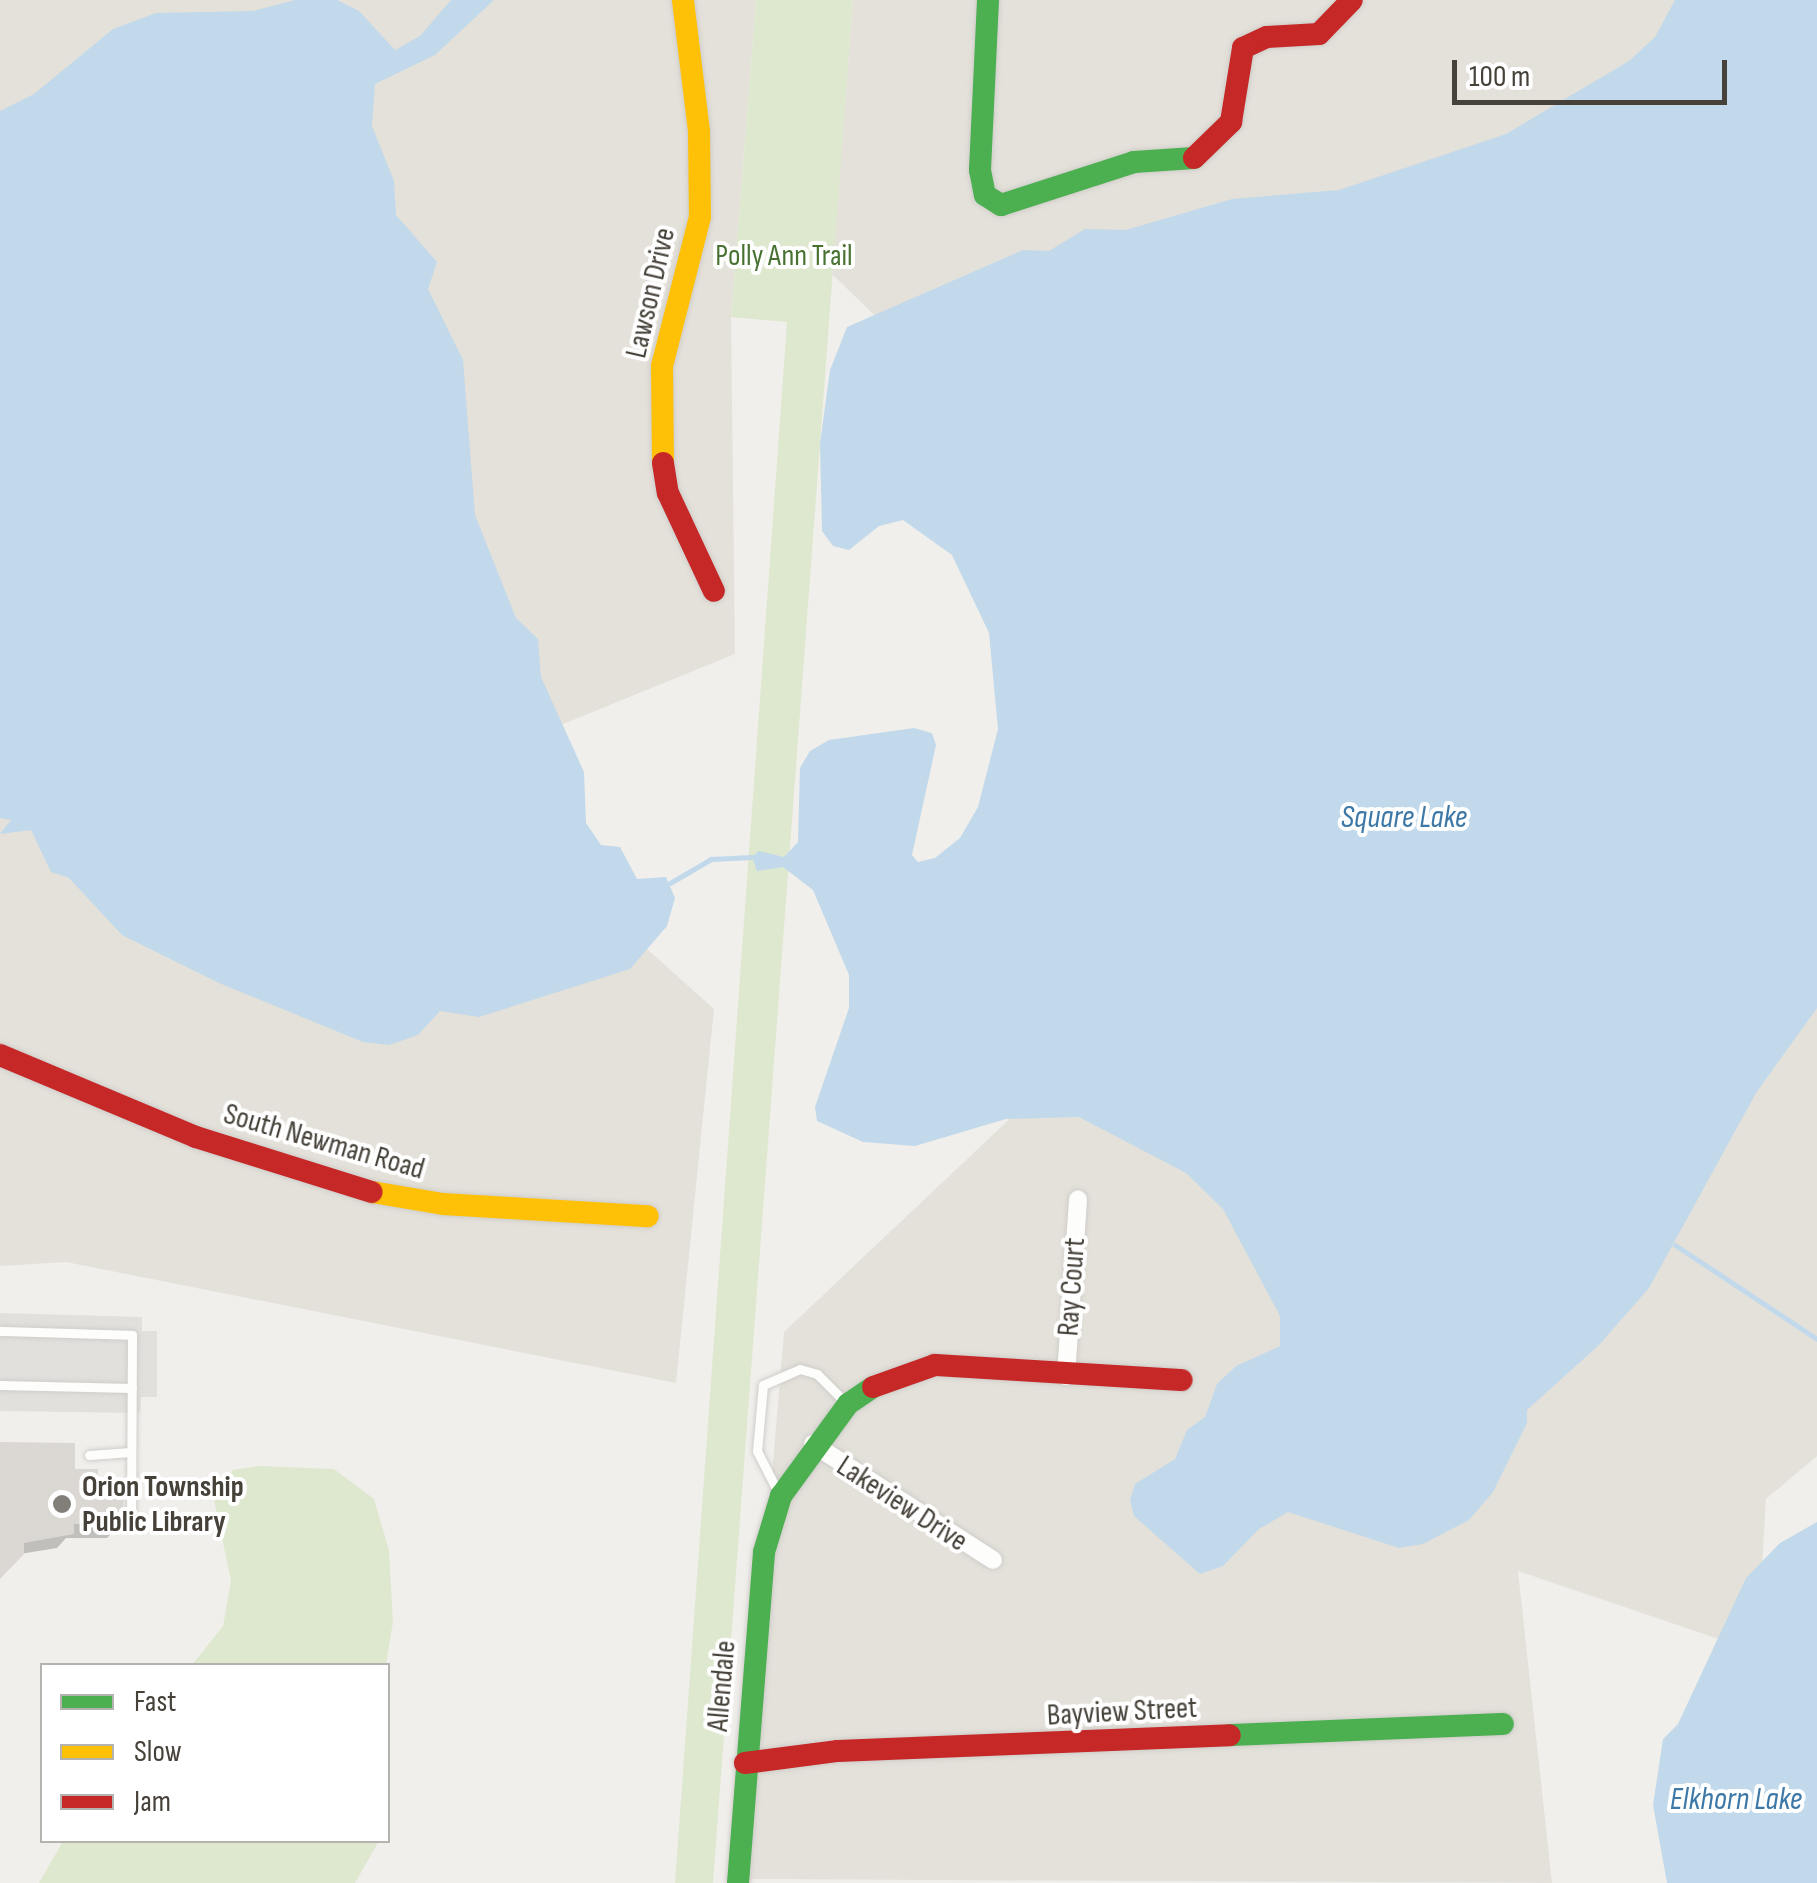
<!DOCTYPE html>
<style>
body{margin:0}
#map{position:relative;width:1817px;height:1883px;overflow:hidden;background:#f1efec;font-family:"Sofia Sans Condensed",sans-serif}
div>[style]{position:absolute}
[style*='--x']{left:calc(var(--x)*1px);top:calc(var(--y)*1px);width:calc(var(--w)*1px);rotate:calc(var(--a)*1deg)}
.residential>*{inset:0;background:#e4e1da}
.green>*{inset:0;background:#dee8cf}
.parking>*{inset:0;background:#e2e0dd}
.water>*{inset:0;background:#c1d9ea}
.shadow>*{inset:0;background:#0003}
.stream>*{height:5px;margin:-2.5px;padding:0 2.5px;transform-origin:2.5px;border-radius:2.5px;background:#c1d9ea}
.building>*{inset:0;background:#dbd8d4}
.roads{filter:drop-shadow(0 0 2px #cfcdca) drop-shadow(0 0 2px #cfcdca)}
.lane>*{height:9px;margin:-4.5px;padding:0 4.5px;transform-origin:4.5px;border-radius:4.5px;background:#fdfdfc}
.street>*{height:18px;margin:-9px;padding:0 9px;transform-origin:9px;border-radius:9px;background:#fdfdfc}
.fast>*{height:22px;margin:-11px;padding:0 11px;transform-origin:11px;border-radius:11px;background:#4caf50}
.slow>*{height:22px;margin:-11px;padding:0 11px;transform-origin:11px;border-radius:11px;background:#ffc107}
.jam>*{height:22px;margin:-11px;padding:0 11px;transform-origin:11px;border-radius:11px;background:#c62828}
.dots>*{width:28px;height:28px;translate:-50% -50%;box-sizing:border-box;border:5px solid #fff;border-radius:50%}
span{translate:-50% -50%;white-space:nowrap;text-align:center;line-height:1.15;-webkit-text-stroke:8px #fff;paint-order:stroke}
.park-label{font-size:30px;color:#487232}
.street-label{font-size:30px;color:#464139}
.poi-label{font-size:30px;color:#464139;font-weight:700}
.left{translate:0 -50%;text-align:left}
.water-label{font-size:32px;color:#3d78a7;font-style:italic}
.legend{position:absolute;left:40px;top:1663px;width:350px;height:180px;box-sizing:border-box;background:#fff;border:2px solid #b5b3b0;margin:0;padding:12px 18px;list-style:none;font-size:30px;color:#464139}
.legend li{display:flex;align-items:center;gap:20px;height:50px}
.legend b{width:50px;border:2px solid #b5b3b0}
.scale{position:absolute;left:1452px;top:60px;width:275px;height:45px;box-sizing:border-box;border:5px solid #464139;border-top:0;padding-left:12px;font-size:30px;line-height:35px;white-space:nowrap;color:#464139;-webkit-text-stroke:8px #fff;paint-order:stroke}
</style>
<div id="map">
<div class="residential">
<div style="clip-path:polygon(0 0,756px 0,731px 317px,735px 654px,448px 771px,714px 1009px,676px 1383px,66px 1262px,0 1266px)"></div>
<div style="clip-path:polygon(853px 0,1817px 0,1817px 216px,933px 372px,832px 274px)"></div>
<div style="clip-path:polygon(1817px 860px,1817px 1456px,1766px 1499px,1757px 1652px,1518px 1571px,1552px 1883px,738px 1879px,784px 1332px,1110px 1024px)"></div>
</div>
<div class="green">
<div style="clip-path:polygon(756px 0,853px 0,713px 1883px,675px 1883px,787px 322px,731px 317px)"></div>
<div style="clip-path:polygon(259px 1466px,334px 1469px,374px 1499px,389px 1550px,393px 1622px,386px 1665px,192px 1665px,223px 1626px,231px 1581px,212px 1490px,233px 1470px)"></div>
<div style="clip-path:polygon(63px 1841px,379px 1840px,379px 1841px,355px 1883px,39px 1883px)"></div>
</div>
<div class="parking">
<div style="clip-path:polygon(0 1313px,142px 1317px,142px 1331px,157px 1331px,157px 1397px,141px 1397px,140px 1413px,0 1411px)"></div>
</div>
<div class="water">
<div style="clip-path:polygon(295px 0,337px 0,359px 11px,395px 50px,420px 36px,451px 0,494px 0,435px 55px,375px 84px,372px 126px,394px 181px,396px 215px,437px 262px,428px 289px,463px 360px,475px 515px,516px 618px,538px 639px,541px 677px,584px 772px,586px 823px,601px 845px,620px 847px,637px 879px,666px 877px,675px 898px,667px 926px,630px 969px,479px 1017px,440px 1011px,418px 1035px,389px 1045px,363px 1042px,219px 983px,122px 935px,69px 878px,51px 872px,31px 830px,0 834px,11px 820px,0 818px,0 111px,34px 94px,113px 29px,156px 13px,253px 11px)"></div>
<div style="clip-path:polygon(1675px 0,1817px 0,1817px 1008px,1756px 1093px,1649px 1288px,1599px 1345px,1527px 1410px,1527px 1423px,1493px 1492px,1469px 1520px,1423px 1544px,1399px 1548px,1288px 1512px,1259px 1529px,1223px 1566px,1200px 1574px,1134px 1516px,1130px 1500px,1135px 1484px,1175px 1459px,1187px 1430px,1205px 1417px,1217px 1384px,1236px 1366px,1280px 1346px,1280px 1316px,1223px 1209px,1186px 1173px,1079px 1117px,1006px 1119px,915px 1146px,863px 1142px,817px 1121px,815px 1107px,849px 1008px,849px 975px,813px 890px,783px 867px,757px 871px,752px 857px,759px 851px,784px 857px,798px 842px,800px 768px,810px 751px,829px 740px,914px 728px,932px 733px,936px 745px,912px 855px,918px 862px,935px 858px,960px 838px,978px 807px,998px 729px,989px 633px,952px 555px,903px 520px,879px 526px,849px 550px,833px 546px,822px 531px,820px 444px,830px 370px,847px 327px,1023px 250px,1049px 251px,1085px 229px,1126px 230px,1232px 199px,1339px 190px,1506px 134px,1629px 61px,1655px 37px)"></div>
<div style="clip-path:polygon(1817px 1522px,1817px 1883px,1667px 1883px,1653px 1805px,1663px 1739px,1678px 1724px,1746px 1578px,1780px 1543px)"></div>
</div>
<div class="shadow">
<div style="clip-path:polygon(0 1445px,72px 1471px,96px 1487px,121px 1524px,107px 1538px,66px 1538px,57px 1548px,20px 1554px,0 1575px)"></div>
</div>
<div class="stream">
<div style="--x:670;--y:883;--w:48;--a:-30.3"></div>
<div style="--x:711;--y:859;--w:41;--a:-2.8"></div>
<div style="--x:1675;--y:1245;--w:170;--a:33.5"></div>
</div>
<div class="building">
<div style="clip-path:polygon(0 1442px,75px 1443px,75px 1469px,98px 1469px,98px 1485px,123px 1485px,124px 1525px,74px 1524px,74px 1534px,24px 1543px,24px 1554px,0 1579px)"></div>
</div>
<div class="roads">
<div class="lane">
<div style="--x:0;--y:1331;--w:132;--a:1.7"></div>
<div style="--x:132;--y:1335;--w:186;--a:90.3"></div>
<div style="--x:0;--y:1385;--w:132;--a:1.3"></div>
<div style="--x:89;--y:1455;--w:42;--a:-4.1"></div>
<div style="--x:779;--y:1494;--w:48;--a:-117.1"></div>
<div style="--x:757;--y:1451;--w:66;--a:-84.8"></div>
<div style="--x:763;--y:1385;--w:40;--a:-23.4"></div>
<div style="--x:800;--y:1369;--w:18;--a:16"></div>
<div style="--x:817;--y:1374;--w:40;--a:45"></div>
</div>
<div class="street">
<div style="--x:1066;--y:1376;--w:177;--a:-86.1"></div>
<div style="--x:813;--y:1444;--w:214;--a:32.8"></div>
</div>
<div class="fast">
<div style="--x:988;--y:0;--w:170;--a:92.7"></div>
<div style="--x:980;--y:170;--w:25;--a:79"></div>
<div style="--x:985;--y:195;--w:19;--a:32"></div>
<div style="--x:1001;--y:205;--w:140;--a:-17.9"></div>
<div style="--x:1134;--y:162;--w:60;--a:-3.8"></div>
<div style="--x:1230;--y:1735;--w:273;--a:-2.3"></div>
<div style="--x:738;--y:1883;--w:332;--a:-85.5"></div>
<div style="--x:764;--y:1552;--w:59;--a:-73.1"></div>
<div style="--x:781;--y:1496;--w:114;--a:-53.9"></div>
<div style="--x:848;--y:1404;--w:30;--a:-34"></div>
</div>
<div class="slow">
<div style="--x:663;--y:463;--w:97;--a:-90.6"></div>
<div style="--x:662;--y:366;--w:154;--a:-75.7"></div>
<div style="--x:700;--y:217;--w:86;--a:-90.7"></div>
<div style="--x:699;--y:131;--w:132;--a:-97"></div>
<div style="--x:372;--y:1192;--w:72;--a:9.6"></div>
<div style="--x:443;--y:1204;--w:205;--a:3.4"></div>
</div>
<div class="jam">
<div style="--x:1194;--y:158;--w:52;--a:-44.2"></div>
<div style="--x:1231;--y:122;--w:75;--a:-80.8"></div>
<div style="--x:1243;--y:48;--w:26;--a:-25"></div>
<div style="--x:1267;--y:37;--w:52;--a:-3.3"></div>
<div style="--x:1319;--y:34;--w:47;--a:-45.9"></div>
<div style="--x:663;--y:463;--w:30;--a:81"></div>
<div style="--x:668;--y:493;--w:108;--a:64.9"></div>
<div style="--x:0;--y:1055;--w:212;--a:22.7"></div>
<div style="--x:196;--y:1137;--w:184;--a:17.4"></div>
<div style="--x:873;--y:1387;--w:66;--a:-19.5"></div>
<div style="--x:935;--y:1365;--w:247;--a:3.5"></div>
<div style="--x:745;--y:1763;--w:94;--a:-7.4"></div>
<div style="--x:838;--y:1751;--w:392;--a:-2.3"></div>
</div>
</div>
<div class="dots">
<div style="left:62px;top:1504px;background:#827e78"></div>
</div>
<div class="park-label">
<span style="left:784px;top:256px">Polly Ann Trail</span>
</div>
<div class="street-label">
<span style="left:651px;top:293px;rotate:-77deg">Lawson Drive</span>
<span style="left:324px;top:1142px;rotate:16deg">South Newman Road</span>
<span style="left:1072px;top:1287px;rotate:-86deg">Ray Court</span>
<span style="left:902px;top:1504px;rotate:33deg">Lakeview Drive</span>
<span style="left:722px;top:1686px;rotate:-85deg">Allendale</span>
<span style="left:1122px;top:1712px;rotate:-3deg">Bayview Street</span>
</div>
<div class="poi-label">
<span class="left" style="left:82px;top:1504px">Orion Township<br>Public Library</span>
</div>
<div class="water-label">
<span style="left:1404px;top:818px">Square Lake</span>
<span style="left:1736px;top:1800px">Elkhorn Lake</span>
</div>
<ul class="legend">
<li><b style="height:12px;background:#4caf50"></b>Fast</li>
<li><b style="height:12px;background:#ffc107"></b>Slow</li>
<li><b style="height:12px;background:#c62828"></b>Jam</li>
</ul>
<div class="scale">100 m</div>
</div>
